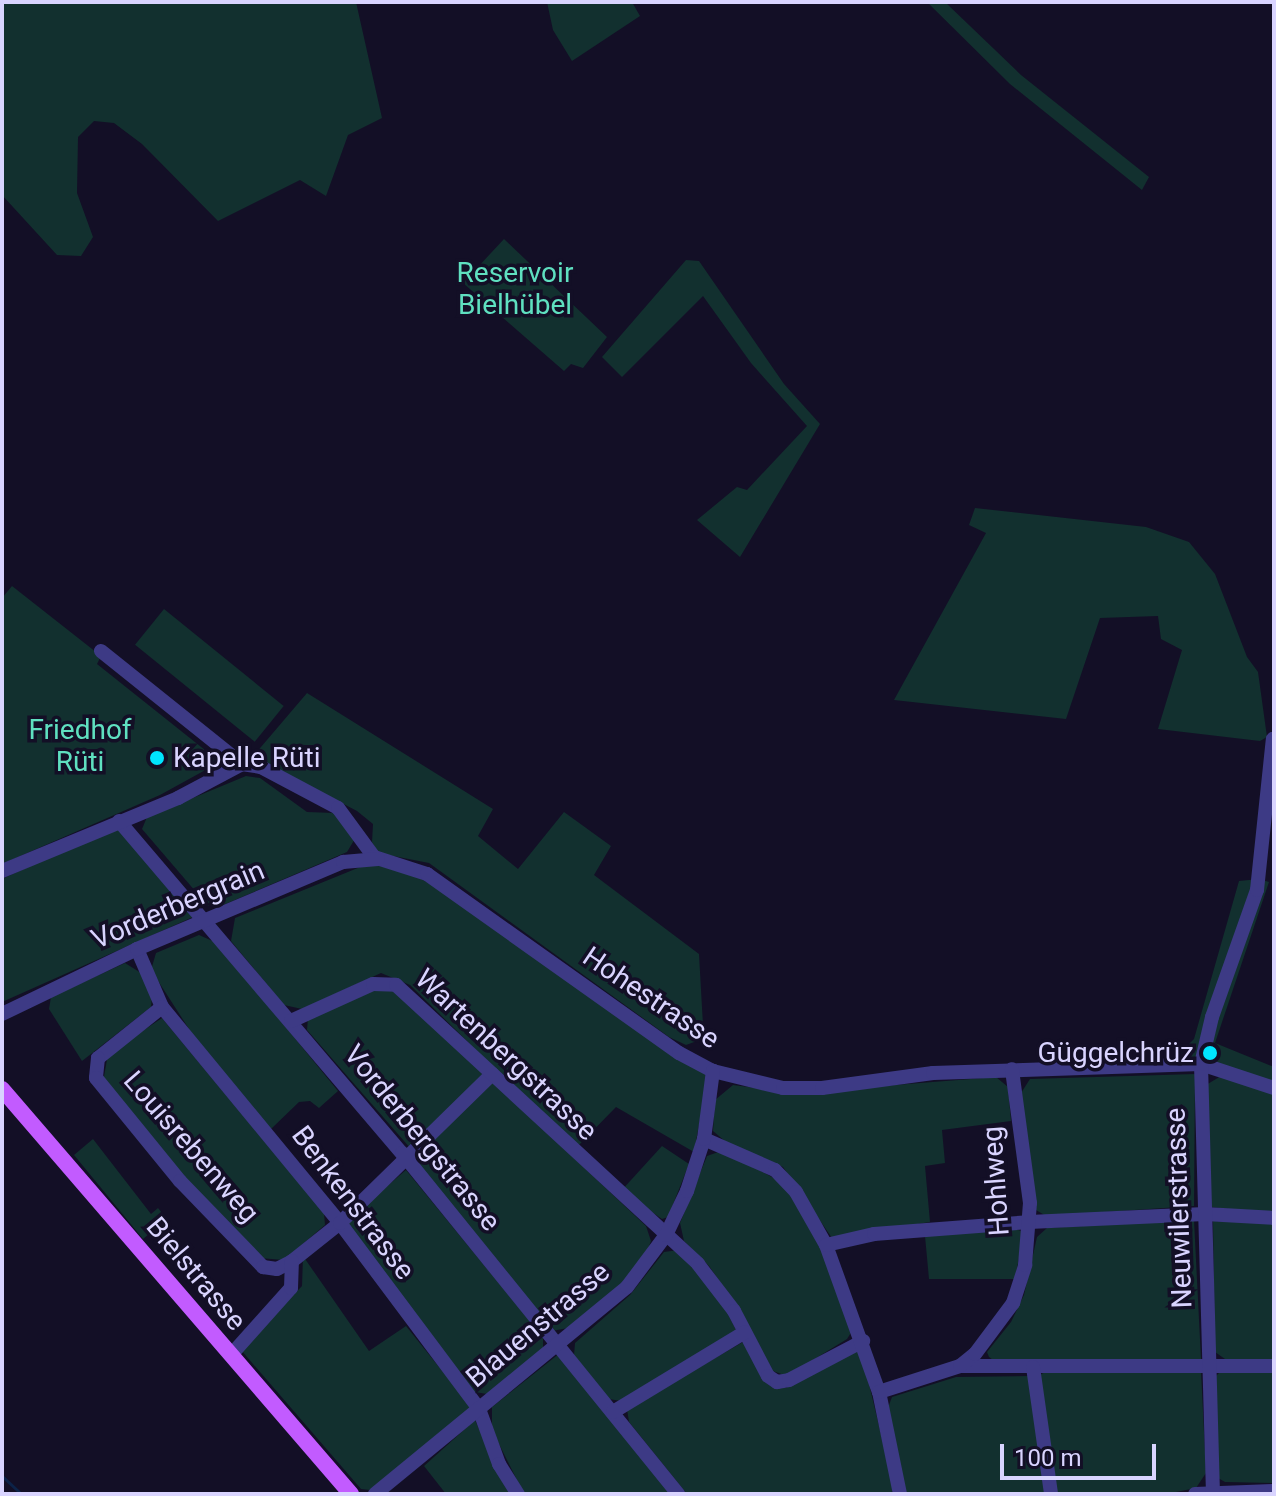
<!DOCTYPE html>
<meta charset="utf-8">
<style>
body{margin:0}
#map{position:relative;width:1276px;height:1496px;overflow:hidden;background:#130f26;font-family:Roboto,sans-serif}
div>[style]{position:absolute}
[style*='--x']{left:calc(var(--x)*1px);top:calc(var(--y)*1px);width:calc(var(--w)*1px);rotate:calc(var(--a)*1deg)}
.green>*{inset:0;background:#12302f;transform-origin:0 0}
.stream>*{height:3px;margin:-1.5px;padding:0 1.5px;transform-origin:1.5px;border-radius:1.5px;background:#0c2248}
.minor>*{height:14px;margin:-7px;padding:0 7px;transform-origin:7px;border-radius:7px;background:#3d3a85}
.major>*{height:16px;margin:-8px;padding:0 8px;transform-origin:8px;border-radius:8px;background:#c25bff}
.dots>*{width:22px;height:22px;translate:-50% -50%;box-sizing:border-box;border:4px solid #130f26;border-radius:50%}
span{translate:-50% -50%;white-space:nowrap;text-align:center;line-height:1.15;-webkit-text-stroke:7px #130f26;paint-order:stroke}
.park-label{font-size:28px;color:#5fe0c0}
.poi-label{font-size:28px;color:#d9d4ff}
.left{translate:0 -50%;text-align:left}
.right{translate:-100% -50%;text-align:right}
.street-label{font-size:28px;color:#d9d4ff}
.frame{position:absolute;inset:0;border:4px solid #d9d4ff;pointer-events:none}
.scale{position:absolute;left:1000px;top:1444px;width:156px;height:36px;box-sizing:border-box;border:4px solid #d9d4ff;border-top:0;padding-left:10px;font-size:24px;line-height:28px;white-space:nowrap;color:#d9d4ff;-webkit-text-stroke:6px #130f26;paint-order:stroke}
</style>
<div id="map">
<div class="green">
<div style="clip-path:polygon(2px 2px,356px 2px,382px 118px,348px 135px,326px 196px,300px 180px,218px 221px,142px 144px,114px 123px,94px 121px,78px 137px,77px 193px,93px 237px,81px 256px,57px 255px,2px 195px)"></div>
<div style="clip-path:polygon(547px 2px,632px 2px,640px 16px,572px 61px,553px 30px)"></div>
<div style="clip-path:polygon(927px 2px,945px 2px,1021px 75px,1149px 177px,1142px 190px,1010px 84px)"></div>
<div style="clip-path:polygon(504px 239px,607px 337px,583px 368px,571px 364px,564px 371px,463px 283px)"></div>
<div style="clip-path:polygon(686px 260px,699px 261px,784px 384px,820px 424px,740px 557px,697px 520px,737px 487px,747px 490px,807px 426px,751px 363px,703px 296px,622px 377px,602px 357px)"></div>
<div style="clip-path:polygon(975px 508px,1146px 527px,1189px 542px,1215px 574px,1247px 657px,1258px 672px,1267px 737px,1260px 741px,1158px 729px,1182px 650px,1161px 639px,1158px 616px,1100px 618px,1066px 719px,894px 700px,986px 533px,969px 525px)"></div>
<div style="clip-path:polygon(12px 586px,101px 656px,97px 664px,220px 762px,160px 795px,2px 864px,2px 598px)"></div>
<div style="left:164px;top:609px;width:154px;height:46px;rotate:39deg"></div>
<div style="clip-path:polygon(307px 693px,493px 809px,478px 836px,518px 869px,564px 812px,611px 846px,594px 875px,699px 954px,703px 1025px,697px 1041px,686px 1045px,669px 1037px,429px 863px,378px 853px,372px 842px,373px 824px,357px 811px,259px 760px,255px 754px)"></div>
<div style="clip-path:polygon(246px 776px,260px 778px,307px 812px,334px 813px,356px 837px,347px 852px,223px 905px,208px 906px,142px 829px,147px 817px)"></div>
<div style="clip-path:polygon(118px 826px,193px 917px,2px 1002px,2px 879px)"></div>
<div style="clip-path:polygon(370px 863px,414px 875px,463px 902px,708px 1076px,694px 1152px,616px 1107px,576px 1148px,410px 985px,381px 973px,302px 1009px,284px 1005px,231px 941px,235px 918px)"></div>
<div style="clip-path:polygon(1259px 879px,1269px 882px,1215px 1043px,1274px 1067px,1274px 1083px,1200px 1057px,1176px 1057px,1194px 1039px,1239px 881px)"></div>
<div style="clip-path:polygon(199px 935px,217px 943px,338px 1091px,319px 1108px,310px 1101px,299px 1102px,271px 1129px,200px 1046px,151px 970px,156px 953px)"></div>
<div style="clip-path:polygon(125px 963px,141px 973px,152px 997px,151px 1007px,82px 1061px,49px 1009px,51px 997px)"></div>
<div style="clip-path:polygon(391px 988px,487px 1074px,411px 1149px,307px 1030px,308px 1018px,374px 989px)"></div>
<div style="clip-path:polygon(162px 1018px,324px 1213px,325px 1225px,284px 1260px,259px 1258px,189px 1186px,103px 1082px,108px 1054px)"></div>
<div style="clip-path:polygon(1195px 1074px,1194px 1206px,1046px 1216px,1036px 1210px,1021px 1093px,1030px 1079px)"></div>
<div style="clip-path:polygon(1221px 1076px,1274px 1093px,1274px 1214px,1211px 1207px,1206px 1085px)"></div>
<div style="clip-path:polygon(996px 1077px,1008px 1087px,1011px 1121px,942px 1130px,945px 1163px,925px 1166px,930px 1222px,905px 1226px,832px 1238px,783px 1167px,726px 1142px,713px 1131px,715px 1100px,733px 1085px,794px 1093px)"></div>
<div style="clip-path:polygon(492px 1081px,646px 1226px,651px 1241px,641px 1268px,568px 1328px,552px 1331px,419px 1167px,419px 1155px)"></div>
<div style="clip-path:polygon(93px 1139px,151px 1214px,158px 1208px,167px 1219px,143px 1239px,74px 1155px)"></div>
<div style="clip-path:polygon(662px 1146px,689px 1164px,668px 1217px,662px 1219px,621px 1191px)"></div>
<div style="clip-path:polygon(724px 1150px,784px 1184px,818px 1237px,852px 1331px,847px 1339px,787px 1376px,770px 1370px,741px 1312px,709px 1266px,684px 1241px,680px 1223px,707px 1156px)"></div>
<div style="clip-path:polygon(406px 1170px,543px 1337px,543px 1350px,487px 1394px,475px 1392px,345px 1222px)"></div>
<div style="clip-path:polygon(1194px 1220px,1201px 1359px,996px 1362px,989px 1357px,987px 1352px,1011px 1322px,1024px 1295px,1037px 1237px,1047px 1228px)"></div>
<div style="clip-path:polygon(1213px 1221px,1274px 1223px,1274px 1359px,1225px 1359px,1215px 1352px)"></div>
<div style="clip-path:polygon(1012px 1228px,1024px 1232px,1015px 1279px,929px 1279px,925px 1236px)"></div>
<div style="clip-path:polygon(679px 1250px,723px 1304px,737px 1332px,621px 1401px,609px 1399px,574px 1355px,575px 1343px,630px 1295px,664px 1252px)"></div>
<div style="clip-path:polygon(303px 1256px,369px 1351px,406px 1326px,472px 1408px,370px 1490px,361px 1489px,241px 1350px,302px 1286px)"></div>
<div style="clip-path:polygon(743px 1342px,764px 1380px,786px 1388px,860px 1346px,894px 1489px,890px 1494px,687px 1494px,629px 1422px,627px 1409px)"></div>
<div style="clip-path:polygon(560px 1353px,672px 1494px,524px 1494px,492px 1430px,492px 1407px)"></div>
<div style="clip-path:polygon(1274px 1369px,1274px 1483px,1225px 1482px,1218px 1478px,1216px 1376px,1221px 1371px)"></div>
<div style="clip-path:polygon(1201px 1371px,1206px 1473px,1196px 1488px,1166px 1494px,1056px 1494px,1038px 1376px,1045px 1372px)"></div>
<div style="clip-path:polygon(1029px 1376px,1047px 1494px,906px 1494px,886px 1413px,892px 1397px,956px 1377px)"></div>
<div style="clip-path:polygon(475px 1420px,497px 1469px,513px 1494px,446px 1494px,424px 1466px)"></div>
</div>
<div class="stream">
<div style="--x:2;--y:1476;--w:26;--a:43"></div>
</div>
<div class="minor">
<div style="--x:101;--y:651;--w:181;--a:38.7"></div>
<div style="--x:242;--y:764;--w:19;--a:9"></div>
<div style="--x:261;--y:767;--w:87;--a:28"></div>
<div style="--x:338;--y:808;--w:61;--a:53.7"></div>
<div style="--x:374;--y:857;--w:56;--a:17.8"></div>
<div style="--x:427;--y:874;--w:309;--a:35.4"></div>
<div style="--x:679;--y:1053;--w:38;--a:28"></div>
<div style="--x:713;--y:1071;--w:72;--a:13.7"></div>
<div style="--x:783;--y:1088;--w:39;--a:0"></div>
<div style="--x:822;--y:1088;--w:112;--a:-7.7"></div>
<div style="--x:933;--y:1073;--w:268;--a:-1.9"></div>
<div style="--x:1201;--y:1064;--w:77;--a:18.2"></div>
<div style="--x:119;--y:821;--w:436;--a:49.6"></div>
<div style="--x:402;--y:1153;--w:439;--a:51"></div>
<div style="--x:2;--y:871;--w:191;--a:-22.5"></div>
<div style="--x:178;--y:798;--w:72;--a:-28"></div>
<div style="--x:137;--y:949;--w:63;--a:66.7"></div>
<div style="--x:162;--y:1007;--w:280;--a:50.5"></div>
<div style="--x:340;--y:1223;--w:232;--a:53.2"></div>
<div style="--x:479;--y:1409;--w:59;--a:70"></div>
<div style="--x:499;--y:1464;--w:36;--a:58"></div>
<div style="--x:162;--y:1007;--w:82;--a:141.4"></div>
<div style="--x:98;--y:1058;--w:20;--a:96"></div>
<div style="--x:96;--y:1078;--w:133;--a:50.8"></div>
<div style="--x:180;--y:1181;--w:120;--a:46"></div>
<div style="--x:263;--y:1267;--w:14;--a:8"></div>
<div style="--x:277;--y:1269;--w:16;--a:-27"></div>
<div style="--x:291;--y:1262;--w:63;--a:-38.5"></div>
<div style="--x:340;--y:1223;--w:213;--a:-44.4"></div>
<div style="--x:2;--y:1014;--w:150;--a:-25.7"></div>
<div style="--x:137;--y:949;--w:224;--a:-22.9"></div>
<div style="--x:343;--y:862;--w:35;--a:-5"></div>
<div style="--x:291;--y:1021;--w:90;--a:-24.3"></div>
<div style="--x:373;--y:984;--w:23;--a:2"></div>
<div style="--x:396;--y:985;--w:411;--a:42.7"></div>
<div style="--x:698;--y:1264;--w:59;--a:52.5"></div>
<div style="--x:734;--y:1311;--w:73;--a:62.4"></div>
<div style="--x:768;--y:1376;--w:11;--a:34"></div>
<div style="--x:777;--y:1382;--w:12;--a:-9"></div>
<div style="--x:789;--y:1380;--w:84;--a:-27.8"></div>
<div style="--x:704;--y:1139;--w:77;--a:23.6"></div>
<div style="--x:775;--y:1170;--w:30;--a:46"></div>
<div style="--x:796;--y:1192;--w:61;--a:60.5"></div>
<div style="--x:826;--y:1245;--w:156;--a:70.2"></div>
<div style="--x:826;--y:1245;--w:49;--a:-12.9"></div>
<div style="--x:874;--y:1234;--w:155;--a:-4.4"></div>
<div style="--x:1029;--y:1222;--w:176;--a:-2.6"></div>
<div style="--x:1205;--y:1214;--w:69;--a:3.3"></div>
<div style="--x:231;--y:1355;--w:90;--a:-48.2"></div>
<div style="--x:291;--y:1288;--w:27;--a:-88"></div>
<div style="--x:960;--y:1366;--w:314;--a:0"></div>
<div style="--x:1033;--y:1367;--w:128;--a:81.9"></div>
<div style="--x:613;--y:1412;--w:154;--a:-31.2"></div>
<div style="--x:375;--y:1494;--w:326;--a:-39.4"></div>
<div style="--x:627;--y:1287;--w:65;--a:-53.1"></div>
<div style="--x:666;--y:1235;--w:49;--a:-64.5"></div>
<div style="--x:687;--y:1191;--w:55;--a:-71.9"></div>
<div style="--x:704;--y:1139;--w:69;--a:-82.5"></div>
<div style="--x:900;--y:1494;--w:104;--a:-101.6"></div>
<div style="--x:879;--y:1392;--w:85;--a:-17.8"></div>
<div style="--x:960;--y:1366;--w:19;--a:-39"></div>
<div style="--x:975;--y:1354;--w:64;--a:-53.3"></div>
<div style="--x:1013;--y:1303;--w:40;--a:-72"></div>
<div style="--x:1025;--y:1265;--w:62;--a:-85.4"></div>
<div style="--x:1030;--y:1203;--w:135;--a:-97.7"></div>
<div style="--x:1195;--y:1494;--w:79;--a:-2.2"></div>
<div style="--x:1213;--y:1494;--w:430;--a:-91.6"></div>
<div style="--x:1201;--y:1064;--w:48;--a:-76.8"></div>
<div style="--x:1212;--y:1017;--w:135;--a:-70.5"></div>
<div style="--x:1257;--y:890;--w:152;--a:-84"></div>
</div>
<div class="major">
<div style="--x:2;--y:1089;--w:535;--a:49.25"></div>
</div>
<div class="dots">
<div style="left:157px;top:758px;background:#00e5ff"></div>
<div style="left:1210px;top:1053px;background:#00e5ff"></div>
</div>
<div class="park-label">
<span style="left:515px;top:289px">Reservoir<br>Bielhübel</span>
<span style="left:80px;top:746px">Friedhof<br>Rüti</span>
</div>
<div class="poi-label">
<span class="left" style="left:173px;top:758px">Kapelle Rüti</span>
<span class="right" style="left:1194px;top:1053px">Güggelchrüz</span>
</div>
<div class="street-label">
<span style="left:178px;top:905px;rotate:-23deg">Vorderbergrain</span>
<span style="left:651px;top:998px;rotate:34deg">Hohestrasse</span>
<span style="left:506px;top:1055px;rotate:43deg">Wartenbergstrasse</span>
<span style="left:422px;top:1138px;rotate:51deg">Vorderbergstrasse</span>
<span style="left:191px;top:1147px;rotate:49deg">Louisrebenweg</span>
<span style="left:996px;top:1181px;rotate:-94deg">Hohlweg</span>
<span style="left:353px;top:1203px;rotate:53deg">Benkenstrasse</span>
<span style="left:1179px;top:1208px;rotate:-92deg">Neuwilerstrasse</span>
<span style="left:196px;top:1274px;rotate:50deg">Bielstrasse</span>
<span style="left:538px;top:1325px;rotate:-40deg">Blauenstrasse</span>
</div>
<div class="frame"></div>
<div class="scale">100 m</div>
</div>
